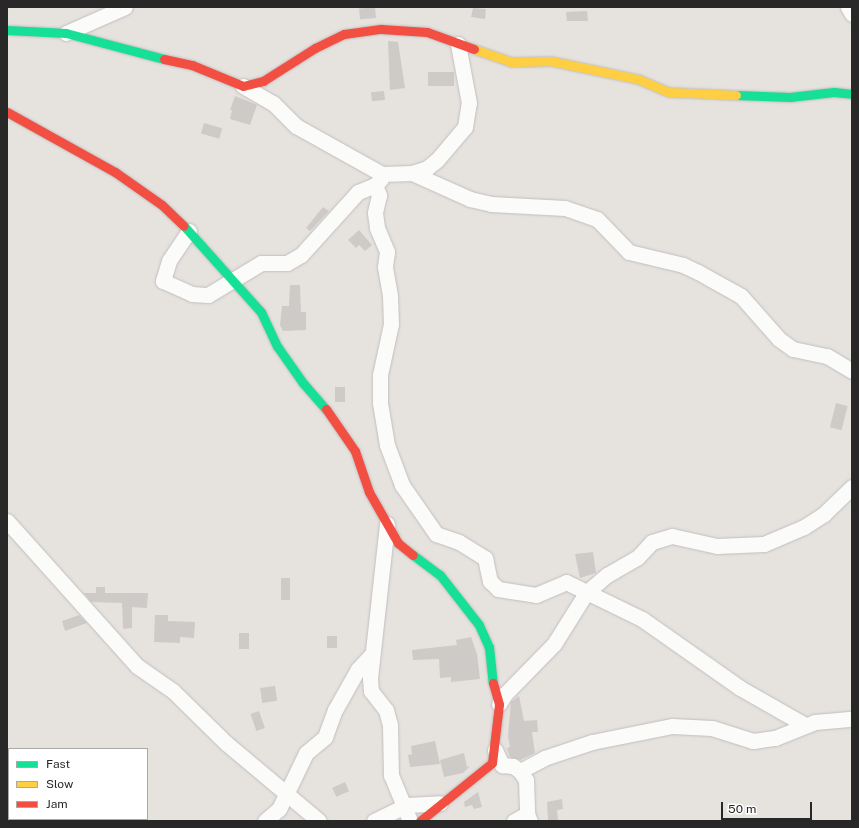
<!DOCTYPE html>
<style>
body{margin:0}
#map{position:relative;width:859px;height:828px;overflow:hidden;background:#e6e2de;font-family:"Public Sans",sans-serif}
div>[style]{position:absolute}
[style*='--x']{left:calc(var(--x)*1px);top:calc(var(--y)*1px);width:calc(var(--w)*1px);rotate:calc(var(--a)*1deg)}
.building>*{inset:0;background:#cecac8;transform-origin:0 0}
.roads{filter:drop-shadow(0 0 1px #c0bfbf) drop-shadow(0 0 1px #c0bfbf)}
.street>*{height:15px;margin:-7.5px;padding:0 7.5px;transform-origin:7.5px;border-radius:7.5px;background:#fbfbfa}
.fast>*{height:9px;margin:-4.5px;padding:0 4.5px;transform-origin:4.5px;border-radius:4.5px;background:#16e098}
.slow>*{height:9px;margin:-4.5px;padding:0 4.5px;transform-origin:4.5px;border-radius:4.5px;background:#ffcf43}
.jam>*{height:9px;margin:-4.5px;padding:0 4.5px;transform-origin:4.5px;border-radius:4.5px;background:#f24e42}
span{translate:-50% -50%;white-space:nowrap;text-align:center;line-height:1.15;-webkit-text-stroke:3.5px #fff;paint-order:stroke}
.frame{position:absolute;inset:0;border:8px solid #282828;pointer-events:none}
.legend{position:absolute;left:8px;top:748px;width:140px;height:72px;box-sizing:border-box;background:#fff;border:1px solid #a9a9a9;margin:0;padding:5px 7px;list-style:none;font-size:12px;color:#282828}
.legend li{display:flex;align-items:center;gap:8px;height:20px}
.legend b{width:20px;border:1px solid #a9a9a9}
.scale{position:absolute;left:721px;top:802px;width:91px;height:18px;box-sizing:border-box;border:2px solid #282828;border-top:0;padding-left:5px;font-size:12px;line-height:14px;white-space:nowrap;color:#282828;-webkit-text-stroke:3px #fff;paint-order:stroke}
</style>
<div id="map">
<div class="building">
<div style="left:375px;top:7px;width:11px;height:16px;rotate:85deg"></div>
<div style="clip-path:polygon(473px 8px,486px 9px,485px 19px,471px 17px)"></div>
<div style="clip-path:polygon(587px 11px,588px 21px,567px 21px,566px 12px)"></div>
<div style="clip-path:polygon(388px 41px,398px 42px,405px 88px,390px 90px)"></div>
<div style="left:428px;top:72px;width:26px;height:14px"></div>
<div style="left:384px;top:91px;width:9px;height:13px;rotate:84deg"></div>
<div style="clip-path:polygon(235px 96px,257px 105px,250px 125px,230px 119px,232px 110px,230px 110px)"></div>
<div style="left:204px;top:123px;width:19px;height:11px;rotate:16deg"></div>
<div style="clip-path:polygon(323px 207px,329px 211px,310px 231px,306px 228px)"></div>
<div style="clip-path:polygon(359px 230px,372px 245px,365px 251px,359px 245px,356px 248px,348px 240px)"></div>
<div style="clip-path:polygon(290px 285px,300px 285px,301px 312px,306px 312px,306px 330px,283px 331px,280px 325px,282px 306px,289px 306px)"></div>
<div style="left:335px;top:387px;width:10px;height:15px"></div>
<div style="left:836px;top:403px;width:12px;height:25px;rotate:14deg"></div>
<div style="clip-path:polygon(593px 552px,596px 573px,580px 578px,575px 554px)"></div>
<div style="left:281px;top:578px;width:9px;height:22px"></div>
<div style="clip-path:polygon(96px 587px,105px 587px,105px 593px,148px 593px,147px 608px,132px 607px,132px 628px,123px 629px,122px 603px,91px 602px,84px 593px,96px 593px)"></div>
<div style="clip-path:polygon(79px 615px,87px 623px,65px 631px,62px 621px)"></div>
<div style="clip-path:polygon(155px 615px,168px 615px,168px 621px,195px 622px,194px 638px,180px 637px,180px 643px,154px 642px)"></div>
<div style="left:239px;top:633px;width:10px;height:16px"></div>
<div style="left:327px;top:636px;width:10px;height:12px"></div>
<div style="clip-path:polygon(471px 637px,477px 654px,480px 679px,451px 682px,451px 677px,440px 678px,439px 659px,413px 660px,412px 650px,457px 645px,456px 640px)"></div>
<div style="left:275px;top:686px;width:15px;height:15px;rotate:82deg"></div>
<div style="clip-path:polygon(519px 696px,524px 721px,537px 720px,538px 732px,532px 732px,535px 753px,520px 760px,510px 757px,507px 748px,510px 747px,508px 736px,511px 702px)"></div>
<div style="left:259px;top:711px;width:18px;height:9px;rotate:71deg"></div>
<div style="clip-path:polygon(435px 741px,440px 764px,410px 767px,408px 755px,412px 754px,411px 746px)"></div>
<div style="clip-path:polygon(464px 753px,467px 767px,470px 766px,463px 773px,444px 777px,440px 760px)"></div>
<div style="left:345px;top:782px;width:10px;height:14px;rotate:66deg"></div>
<div style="clip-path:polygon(478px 792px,482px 807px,474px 809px,472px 805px,465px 807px,464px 802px)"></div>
<div style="clip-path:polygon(562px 799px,563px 809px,557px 810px,558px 820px,548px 820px,547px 802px)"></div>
</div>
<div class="roads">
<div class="street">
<div style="--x:848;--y:7;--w:8;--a:60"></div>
<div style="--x:66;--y:33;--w:64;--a:-23.8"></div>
<div style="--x:243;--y:86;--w:34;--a:30"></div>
<div style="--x:273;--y:103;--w:33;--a:45"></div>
<div style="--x:296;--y:126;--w:98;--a:29.2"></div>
<div style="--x:382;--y:174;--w:30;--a:-2"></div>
<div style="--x:412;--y:173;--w:16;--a:-18"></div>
<div style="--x:427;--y:168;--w:13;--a:-39"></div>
<div style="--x:437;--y:160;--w:43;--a:-49.7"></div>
<div style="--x:465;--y:127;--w:24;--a:-81"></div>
<div style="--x:469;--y:103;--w:60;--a:-100.6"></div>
<div style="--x:412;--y:173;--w:64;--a:24.1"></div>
<div style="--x:470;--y:199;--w:22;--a:13"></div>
<div style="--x:491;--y:204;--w:74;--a:3.1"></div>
<div style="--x:565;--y:208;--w:34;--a:19"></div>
<div style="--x:597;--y:219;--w:46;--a:45.9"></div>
<div style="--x:629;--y:252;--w:56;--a:13.5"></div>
<div style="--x:683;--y:265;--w:17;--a:25"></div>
<div style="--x:698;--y:272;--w:49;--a:29.2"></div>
<div style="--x:741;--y:296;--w:57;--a:48.5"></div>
<div style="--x:779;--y:339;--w:17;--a:36"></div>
<div style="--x:793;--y:349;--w:35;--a:12"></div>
<div style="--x:827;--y:356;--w:29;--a:31"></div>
<div style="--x:375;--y:185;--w:11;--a:68"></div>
<div style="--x:379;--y:195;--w:18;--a:103"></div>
<div style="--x:375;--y:213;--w:15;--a:82"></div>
<div style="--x:377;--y:228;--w:26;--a:67"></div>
<div style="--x:387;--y:252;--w:15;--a:98"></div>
<div style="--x:385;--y:267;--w:29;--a:80"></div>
<div style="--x:390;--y:296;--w:28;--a:88"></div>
<div style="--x:391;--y:324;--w:52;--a:102.2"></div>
<div style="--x:380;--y:375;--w:28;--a:90"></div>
<div style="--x:380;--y:403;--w:43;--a:80.5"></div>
<div style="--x:387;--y:445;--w:43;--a:69.4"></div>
<div style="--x:402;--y:485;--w:60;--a:55.2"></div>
<div style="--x:436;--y:534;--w:24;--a:19"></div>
<div style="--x:459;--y:542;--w:31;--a:32"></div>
<div style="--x:485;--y:558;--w:24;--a:78"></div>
<div style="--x:490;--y:581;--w:11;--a:45"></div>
<div style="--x:498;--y:589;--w:38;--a:9"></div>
<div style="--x:536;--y:595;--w:33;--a:-23"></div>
<div style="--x:566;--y:582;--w:85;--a:26"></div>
<div style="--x:642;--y:619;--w:120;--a:35.1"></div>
<div style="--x:740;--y:688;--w:75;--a:29.6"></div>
<div style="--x:189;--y:231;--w:36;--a:124"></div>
<div style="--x:169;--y:261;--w:21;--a:107"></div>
<div style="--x:163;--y:281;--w:32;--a:24"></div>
<div style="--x:192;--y:294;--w:16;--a:4"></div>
<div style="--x:208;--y:295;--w:62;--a:-31.1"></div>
<div style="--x:261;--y:263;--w:26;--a:0"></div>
<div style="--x:287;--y:263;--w:16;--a:-30"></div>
<div style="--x:301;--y:255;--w:85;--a:-47.9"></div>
<div style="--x:358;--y:192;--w:18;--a:-22"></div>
<div style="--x:375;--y:185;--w:8;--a:-45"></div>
<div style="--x:7;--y:521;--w:195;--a:48.1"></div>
<div style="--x:137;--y:666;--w:44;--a:34.8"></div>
<div style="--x:173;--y:691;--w:74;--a:44.5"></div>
<div style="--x:226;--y:743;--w:121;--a:40"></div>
<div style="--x:387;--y:524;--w:155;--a:96.3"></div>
<div style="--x:370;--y:678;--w:13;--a:86"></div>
<div style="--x:371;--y:691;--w:24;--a:52"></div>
<div style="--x:386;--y:710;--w:16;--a:75"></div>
<div style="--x:390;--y:725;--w:50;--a:88.9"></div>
<div style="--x:391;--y:775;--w:50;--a:67.6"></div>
<div style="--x:499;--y:704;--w:12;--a:-59"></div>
<div style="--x:505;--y:694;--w:70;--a:-45.6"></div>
<div style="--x:554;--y:644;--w:60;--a:-57.9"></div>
<div style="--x:586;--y:593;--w:28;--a:-41"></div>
<div style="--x:607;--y:575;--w:34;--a:-30"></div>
<div style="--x:637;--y:558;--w:22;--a:-47"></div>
<div style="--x:652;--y:542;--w:21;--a:-17"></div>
<div style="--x:672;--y:536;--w:46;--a:12.5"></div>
<div style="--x:717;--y:546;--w:47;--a:-2.4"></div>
<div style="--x:764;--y:544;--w:43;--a:-23"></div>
<div style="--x:804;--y:527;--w:24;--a:-33"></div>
<div style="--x:824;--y:514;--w:39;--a:-44"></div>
<div style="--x:495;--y:750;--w:17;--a:65"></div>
<div style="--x:502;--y:765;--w:11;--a:5"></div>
<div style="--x:513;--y:766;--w:9;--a:36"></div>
<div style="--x:520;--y:771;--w:27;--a:-28"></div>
<div style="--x:544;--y:758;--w:51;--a:-18.4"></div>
<div style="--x:592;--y:742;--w:82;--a:-11.3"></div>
<div style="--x:672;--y:726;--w:40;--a:2.9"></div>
<div style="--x:712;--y:728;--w:43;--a:17.6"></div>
<div style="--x:753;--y:741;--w:22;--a:-8"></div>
<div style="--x:775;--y:738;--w:43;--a:-21.8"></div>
<div style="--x:815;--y:722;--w:37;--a:-5"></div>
<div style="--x:520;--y:771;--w:11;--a:56"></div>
<div style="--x:526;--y:780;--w:34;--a:88"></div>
<div style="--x:527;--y:814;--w:8;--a:67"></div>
<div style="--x:265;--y:821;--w:18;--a:-41"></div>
<div style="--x:279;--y:809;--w:62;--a:-64.3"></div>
<div style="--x:306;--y:753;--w:25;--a:-40"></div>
<div style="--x:325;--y:737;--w:29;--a:-70"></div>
<div style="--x:335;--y:710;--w:47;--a:-60.7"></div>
<div style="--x:358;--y:669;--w:19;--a:-47"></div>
<div style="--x:374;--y:821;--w:37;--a:-26"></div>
<div style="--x:407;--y:805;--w:33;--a:-3"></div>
<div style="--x:514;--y:821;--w:15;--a:-28"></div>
</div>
<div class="fast">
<div style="--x:7;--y:30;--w:59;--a:2.9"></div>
<div style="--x:66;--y:33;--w:101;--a:14.9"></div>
<div style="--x:736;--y:95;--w:54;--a:2.1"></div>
<div style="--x:790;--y:97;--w:44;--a:-6.5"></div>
<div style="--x:834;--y:92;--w:18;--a:6"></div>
<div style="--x:184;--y:226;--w:115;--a:48.2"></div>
<div style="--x:261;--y:312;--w:38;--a:65"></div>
<div style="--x:277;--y:346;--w:45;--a:54.9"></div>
<div style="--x:303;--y:383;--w:35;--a:49"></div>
<div style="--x:413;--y:555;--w:34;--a:37"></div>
<div style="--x:440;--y:575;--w:63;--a:52"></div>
<div style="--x:479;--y:625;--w:24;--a:66"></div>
<div style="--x:489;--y:647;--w:36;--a:84"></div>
</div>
<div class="slow">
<div style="--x:474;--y:49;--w:39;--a:19"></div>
<div style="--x:511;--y:62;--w:40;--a:-1.4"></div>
<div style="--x:551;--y:61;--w:89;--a:11.7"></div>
<div style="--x:638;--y:79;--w:34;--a:23"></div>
<div style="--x:669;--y:92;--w:67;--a:2.6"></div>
</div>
<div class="jam">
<div style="--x:164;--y:59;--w:29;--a:12"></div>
<div style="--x:192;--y:65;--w:55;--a:22.4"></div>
<div style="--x:243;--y:86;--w:21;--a:-14"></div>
<div style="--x:263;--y:81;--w:62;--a:-32.4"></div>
<div style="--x:315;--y:48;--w:32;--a:-26"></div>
<div style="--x:344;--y:34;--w:37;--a:-8"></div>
<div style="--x:381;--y:29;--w:46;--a:3.7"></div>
<div style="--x:427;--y:32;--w:50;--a:19.9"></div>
<div style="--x:7;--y:112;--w:124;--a:29.1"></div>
<div style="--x:115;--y:172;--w:57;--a:35.1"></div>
<div style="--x:162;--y:205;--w:30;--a:44"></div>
<div style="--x:326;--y:409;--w:51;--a:55.4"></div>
<div style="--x:355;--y:451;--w:43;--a:71.1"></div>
<div style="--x:369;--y:492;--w:59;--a:60.4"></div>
<div style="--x:398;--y:543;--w:19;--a:39"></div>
<div style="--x:420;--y:821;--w:92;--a:-38.9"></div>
<div style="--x:492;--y:763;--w:59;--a:-83.2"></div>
<div style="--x:499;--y:704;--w:22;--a:-106"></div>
</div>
</div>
<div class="frame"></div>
<ul class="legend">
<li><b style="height:5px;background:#16e098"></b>Fast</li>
<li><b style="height:5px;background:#ffcf43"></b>Slow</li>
<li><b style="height:5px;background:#f24e42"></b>Jam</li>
</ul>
<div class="scale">50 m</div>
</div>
